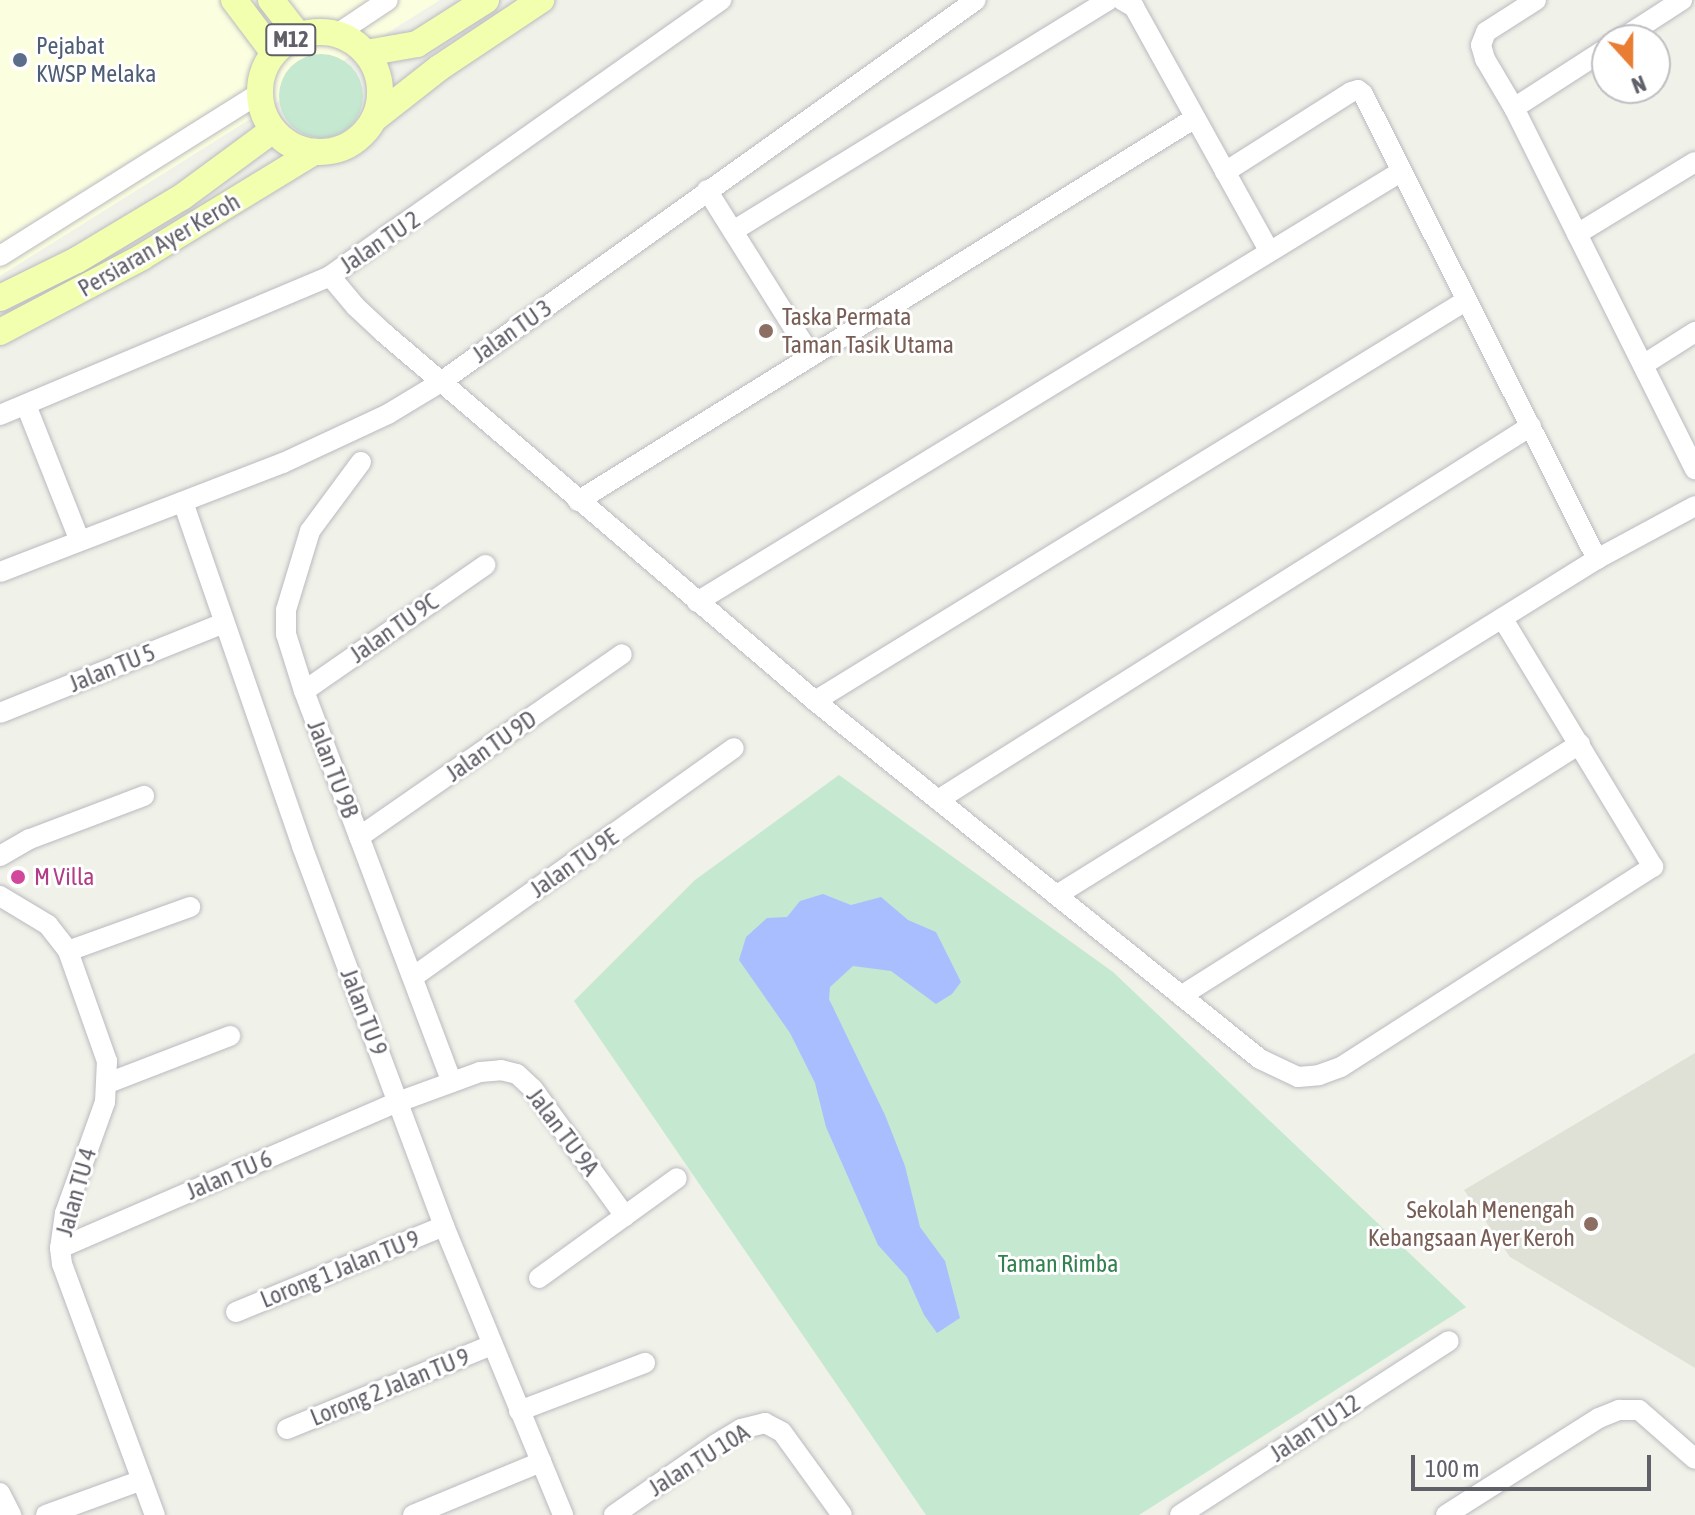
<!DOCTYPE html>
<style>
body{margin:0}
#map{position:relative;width:1695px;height:1515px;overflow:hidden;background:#f0f1e8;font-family:"Asap Condensed",sans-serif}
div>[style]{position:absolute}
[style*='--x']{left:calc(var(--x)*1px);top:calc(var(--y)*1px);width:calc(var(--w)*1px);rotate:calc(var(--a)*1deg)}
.commercial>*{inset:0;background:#fbfedf}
.education>*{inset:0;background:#e0e1d6}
.green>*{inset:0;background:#c5e8d0}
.round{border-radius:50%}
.water>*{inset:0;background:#a9beff}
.roads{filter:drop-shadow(0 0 2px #babac1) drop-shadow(0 0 2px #babac1)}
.minor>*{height:20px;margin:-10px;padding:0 10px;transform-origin:10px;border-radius:10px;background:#fff}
.major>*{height:26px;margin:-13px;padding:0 13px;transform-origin:13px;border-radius:13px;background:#f2ffae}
.major>.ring{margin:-13px;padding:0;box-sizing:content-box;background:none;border:26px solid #f2ffae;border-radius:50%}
.dots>*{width:22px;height:22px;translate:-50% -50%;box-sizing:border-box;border:4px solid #fff;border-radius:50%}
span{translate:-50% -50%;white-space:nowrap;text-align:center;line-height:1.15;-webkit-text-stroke:6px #fff;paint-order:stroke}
.shield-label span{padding:2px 6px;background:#fff;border:2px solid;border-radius:6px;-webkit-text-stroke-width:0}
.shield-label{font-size:22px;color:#5f6068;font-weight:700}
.service-label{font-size:24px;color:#4e5e75}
.left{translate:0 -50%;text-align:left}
.street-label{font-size:24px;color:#5f6068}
.education-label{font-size:24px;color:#785e54}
.right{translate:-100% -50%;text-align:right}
.hotel-label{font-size:24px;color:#b23c85}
.park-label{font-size:24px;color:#348150}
.north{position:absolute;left:1591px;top:24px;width:80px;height:80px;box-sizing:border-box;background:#fff;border:2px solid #bfbfc3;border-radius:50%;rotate:159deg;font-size:22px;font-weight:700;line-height:32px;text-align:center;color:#5f6068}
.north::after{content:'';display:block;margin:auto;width:28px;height:36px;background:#ea7d34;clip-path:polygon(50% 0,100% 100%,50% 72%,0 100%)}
.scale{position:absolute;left:1411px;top:1455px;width:240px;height:36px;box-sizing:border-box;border:4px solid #5f6068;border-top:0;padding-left:10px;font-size:24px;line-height:28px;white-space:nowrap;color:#5f6068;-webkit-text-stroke:6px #fff;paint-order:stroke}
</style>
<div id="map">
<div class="commercial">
<div style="clip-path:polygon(0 0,440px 0,0 276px)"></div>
</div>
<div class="education">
<div style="clip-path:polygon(1695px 1053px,1695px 1368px,1510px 1257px,1464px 1190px)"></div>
</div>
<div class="green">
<div class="round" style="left:279px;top:54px;width:84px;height:84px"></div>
<div style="clip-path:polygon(839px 775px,1113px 972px,1466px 1307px,1139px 1515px,926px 1515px,574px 1001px,695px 880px)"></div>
</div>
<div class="water">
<div style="clip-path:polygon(823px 894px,851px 905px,881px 897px,908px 920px,936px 932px,961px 982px,952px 994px,936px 1004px,891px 971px,853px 966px,830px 987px,829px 999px,885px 1115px,905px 1166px,920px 1227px,945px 1261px,960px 1318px,937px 1333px,924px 1315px,907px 1277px,878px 1245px,826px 1127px,815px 1083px,790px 1033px,739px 960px,746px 937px,767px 918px,787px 917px,800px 901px)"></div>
</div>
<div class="roads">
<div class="minor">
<div style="--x:1122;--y:0;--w:14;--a:30"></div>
<div style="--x:1134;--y:7;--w:279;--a:61"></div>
<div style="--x:1536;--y:0;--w:59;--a:147.4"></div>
<div style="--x:1486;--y:32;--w:14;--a:111"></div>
<div style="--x:1481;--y:45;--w:15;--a:74"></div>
<div style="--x:1485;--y:59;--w:57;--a:59.4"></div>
<div style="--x:1514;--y:108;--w:404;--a:63.4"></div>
<div style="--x:337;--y:34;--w:61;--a:-33.7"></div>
<div style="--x:1620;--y:40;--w:74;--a:-32.8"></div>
<div style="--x:1514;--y:108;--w:111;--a:-32.8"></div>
<div style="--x:1225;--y:172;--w:149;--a:-32.4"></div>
<div style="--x:1351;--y:92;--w:7;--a:-16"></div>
<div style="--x:1358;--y:90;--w:6;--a:39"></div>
<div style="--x:1363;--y:94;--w:521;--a:63.29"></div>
<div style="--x:707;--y:190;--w:196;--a:57.9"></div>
<div style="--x:733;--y:231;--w:441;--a:-31.6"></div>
<div style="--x:1577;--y:234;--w:138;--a:-31.4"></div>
<div style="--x:0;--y:256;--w:307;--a:-32.1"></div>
<div style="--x:330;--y:276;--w:39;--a:50"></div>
<div style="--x:355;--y:306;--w:40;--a:43"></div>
<div style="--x:384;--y:333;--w:567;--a:40.49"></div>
<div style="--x:815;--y:701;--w:571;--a:38.82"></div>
<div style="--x:1260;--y:1059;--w:42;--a:25.3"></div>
<div style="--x:1298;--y:1077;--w:21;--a:-5"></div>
<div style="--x:1319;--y:1075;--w:23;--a:-20"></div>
<div style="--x:1341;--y:1067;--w:371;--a:-32.7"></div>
<div style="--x:1653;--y:867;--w:291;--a:-121.2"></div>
<div style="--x:1643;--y:365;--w:62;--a:-32.4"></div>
<div style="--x:26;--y:405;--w:144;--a:68.4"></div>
<div style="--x:0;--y:415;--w:358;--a:-22.8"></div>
<div style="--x:330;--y:276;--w:479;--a:-35.2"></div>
<div style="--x:361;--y:462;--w:86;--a:126.5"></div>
<div style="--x:310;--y:531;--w:83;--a:106.9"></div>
<div style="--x:286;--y:610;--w:24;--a:90"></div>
<div style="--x:286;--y:634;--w:60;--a:72.5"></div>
<div style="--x:304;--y:691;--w:418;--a:69.3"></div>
<div style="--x:578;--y:501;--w:726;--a:-31.83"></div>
<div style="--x:183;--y:502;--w:364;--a:70.9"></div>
<div style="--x:302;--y:846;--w:406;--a:69.5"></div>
<div style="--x:444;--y:1226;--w:313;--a:67.6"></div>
<div style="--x:0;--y:572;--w:303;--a:-21.1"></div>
<div style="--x:283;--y:463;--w:116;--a:-25"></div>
<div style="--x:388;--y:414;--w:62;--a:-31.1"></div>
<div style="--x:441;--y:382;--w:657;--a:-35.53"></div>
<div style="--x:697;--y:602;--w:826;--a:-31.44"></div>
<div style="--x:304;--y:691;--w:221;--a:-34.8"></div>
<div style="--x:815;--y:701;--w:765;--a:-31.59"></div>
<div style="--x:0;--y:713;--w:241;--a:-21.9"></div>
<div style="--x:938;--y:800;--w:701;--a:-32.24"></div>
<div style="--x:359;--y:837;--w:320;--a:-34.8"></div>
<div style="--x:0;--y:856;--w:34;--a:-30"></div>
<div style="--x:30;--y:839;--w:122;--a:-20.7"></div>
<div style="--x:1057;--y:895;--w:636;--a:-31.89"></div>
<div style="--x:1597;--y:559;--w:111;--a:-28.4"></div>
<div style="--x:0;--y:896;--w:56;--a:31.1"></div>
<div style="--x:48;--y:925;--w:33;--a:52"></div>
<div style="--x:68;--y:951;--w:117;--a:70.5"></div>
<div style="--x:107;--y:1061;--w:41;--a:92.8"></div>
<div style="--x:105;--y:1102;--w:118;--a:109.8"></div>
<div style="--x:65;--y:1213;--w:35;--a:98"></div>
<div style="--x:60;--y:1248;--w:16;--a:83"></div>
<div style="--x:62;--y:1264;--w:268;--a:69.7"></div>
<div style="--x:68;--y:951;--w:130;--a:-19.8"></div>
<div style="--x:413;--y:977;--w:394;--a:-35.5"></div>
<div style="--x:1181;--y:996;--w:472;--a:-32.3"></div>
<div style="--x:108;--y:1083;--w:131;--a:-21.1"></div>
<div style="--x:60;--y:1248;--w:368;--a:-23.4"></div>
<div style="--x:398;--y:1102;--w:87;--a:-20.1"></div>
<div style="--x:480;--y:1072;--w:21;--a:-5"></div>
<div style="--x:501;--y:1070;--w:16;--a:14"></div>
<div style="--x:517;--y:1074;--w:22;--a:43"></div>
<div style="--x:533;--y:1089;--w:157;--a:54.1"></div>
<div style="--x:539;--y:1278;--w:170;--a:-35.9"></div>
<div style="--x:236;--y:1312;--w:225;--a:-22.5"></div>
<div style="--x:519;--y:1411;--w:135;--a:-20.9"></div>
<div style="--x:287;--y:1429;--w:222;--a:-22.3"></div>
<div style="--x:0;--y:1493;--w:25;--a:63"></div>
<div style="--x:46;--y:1515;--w:102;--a:-20"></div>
<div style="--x:413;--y:1515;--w:139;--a:-22.5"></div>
<div style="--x:614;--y:1515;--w:124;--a:-34.8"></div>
<div style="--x:716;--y:1444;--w:29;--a:-31"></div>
<div style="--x:741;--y:1429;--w:25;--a:-14"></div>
<div style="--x:765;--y:1423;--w:19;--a:28"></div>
<div style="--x:782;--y:1432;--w:102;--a:54.1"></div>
<div style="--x:1180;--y:1515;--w:320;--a:-32.9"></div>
<div style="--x:1446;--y:1515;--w:181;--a:-32.4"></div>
<div style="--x:1599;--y:1418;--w:22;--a:-22"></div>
<div style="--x:1619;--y:1410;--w:20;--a:0"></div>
<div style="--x:1639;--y:1410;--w:74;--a:41.2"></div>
</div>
<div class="major">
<div style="--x:234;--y:0;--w:66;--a:53"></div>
<div style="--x:271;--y:0;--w:46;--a:52.1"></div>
<div class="ring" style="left:260px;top:32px;width:94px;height:94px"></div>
<div style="--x:366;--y:53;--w:52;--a:-10"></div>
<div style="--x:417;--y:44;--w:82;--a:-32.5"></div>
<div style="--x:374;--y:119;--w:83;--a:-38.1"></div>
<div style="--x:439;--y:68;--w:123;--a:-33.7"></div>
<div style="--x:0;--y:298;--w:86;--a:-26.3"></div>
<div style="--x:77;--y:260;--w:122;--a:-31"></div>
<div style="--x:182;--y:197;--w:113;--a:-36.4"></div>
<div style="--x:0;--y:332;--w:161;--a:-27.8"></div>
<div style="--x:142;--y:257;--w:202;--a:-31.4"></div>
</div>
</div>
<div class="dots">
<div style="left:20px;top:60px;background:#5c6f8a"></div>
<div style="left:766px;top:331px;background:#8d6e63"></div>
<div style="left:18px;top:877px;background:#d1479c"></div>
<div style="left:1591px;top:1224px;background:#8d6e63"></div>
</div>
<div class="shield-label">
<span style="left:291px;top:40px">M12</span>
</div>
<div class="service-label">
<span class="left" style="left:36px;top:60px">Pejabat<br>KWSP Melaka</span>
</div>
<div class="street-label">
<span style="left:380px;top:242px;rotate:-34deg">Jalan TU 2</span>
<span style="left:159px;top:245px;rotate:-30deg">Persiaran Ayer Keroh</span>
<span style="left:512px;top:331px;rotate:-35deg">Jalan TU 3</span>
<span style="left:394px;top:628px;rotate:-35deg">Jalan TU 9C</span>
<span style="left:112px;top:668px;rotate:-22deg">Jalan TU 5</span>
<span style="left:491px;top:746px;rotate:-35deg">Jalan TU 9D</span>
<span style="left:333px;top:769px;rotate:69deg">Jalan TU 9B</span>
<span style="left:574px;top:863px;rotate:-35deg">Jalan TU 9E</span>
<span style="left:364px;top:1012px;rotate:69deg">Jalan TU 9</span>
<span style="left:563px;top:1132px;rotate:53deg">Jalan TU 9A</span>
<span style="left:229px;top:1175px;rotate:-23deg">Jalan TU 6</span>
<span style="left:76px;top:1192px;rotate:-74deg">Jalan TU 4</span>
<span style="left:340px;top:1269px;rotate:-22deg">Lorong 1 Jalan TU 9</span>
<span style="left:390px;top:1387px;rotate:-22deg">Lorong 2 Jalan TU 9</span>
<span style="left:1315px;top:1428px;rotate:-33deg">Jalan TU 12</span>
<span style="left:699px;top:1460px;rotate:-32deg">Jalan TU 10A</span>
</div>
<div class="education-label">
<span class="left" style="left:782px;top:331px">Taska Permata<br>Taman Tasik Utama</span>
<span class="right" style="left:1575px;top:1224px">Sekolah Menengah<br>Kebangsaan Ayer Keroh</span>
</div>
<div class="hotel-label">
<span class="left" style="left:34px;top:877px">M Villa</span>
</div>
<div class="park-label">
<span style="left:1058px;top:1264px">Taman Rimba</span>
</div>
<div class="north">N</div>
<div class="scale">100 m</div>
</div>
